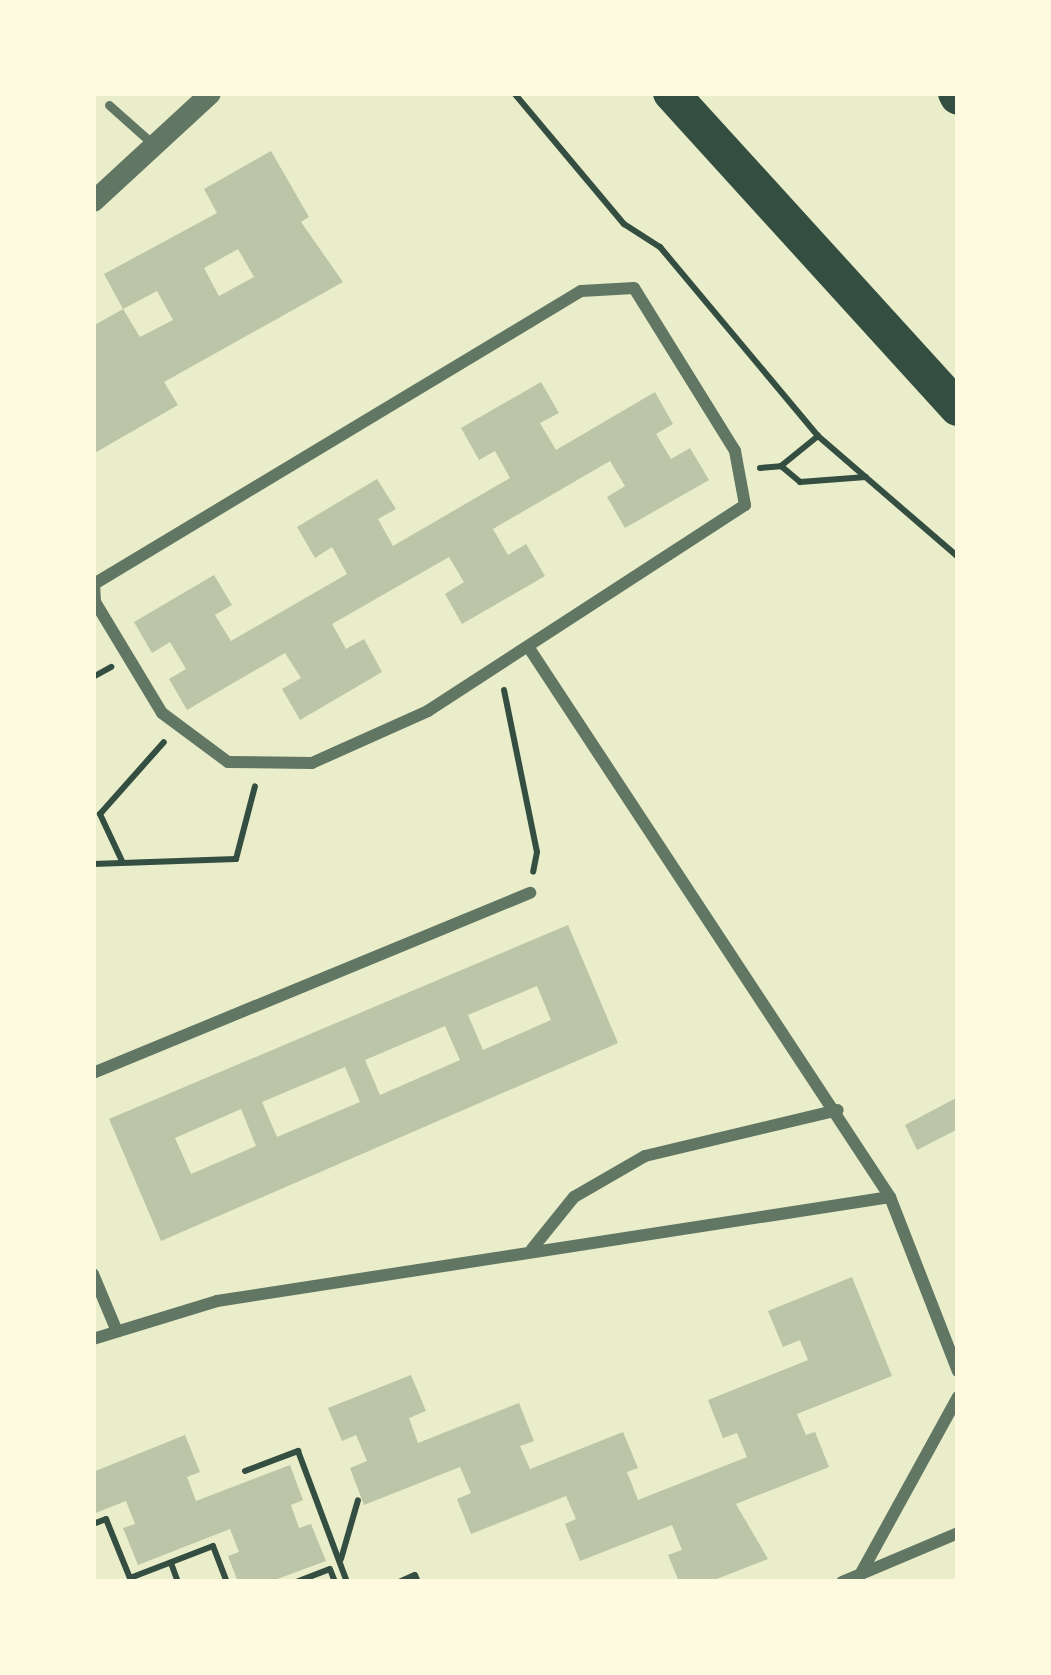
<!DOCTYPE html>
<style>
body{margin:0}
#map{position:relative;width:1051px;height:1675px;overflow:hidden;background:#e9edc9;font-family:"Alegreya Sans",sans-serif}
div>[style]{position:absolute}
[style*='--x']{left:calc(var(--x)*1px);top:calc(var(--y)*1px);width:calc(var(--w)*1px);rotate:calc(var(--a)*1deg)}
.building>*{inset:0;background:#bcc5a7}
.path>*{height:6px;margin:-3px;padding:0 3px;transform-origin:3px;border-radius:3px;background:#344e41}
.service>*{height:9px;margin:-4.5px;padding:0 4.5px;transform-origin:4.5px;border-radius:4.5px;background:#617663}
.minor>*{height:12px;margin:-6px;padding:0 6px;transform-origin:6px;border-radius:6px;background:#617663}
.tertiary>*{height:21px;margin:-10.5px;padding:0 10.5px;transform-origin:10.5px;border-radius:10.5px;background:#617663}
.motorway>*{height:36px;margin:-18px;padding:0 18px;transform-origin:18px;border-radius:18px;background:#344e41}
span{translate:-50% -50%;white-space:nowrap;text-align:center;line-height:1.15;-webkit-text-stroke:12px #fefae0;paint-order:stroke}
.frame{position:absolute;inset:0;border:96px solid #fefae0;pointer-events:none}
</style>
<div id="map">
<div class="building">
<div style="clip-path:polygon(evenodd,271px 151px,309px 217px,301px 222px,343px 282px,164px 382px,178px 405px,93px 454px,93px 326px,123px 309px,104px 274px,217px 213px,204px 189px,271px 151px,238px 249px,254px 277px,219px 296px,204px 268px,238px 249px,271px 151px,157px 291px,173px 320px,140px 337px,123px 309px,157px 291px)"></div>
<div style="clip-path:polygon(541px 382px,559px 413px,540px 423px,556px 450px,655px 392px,673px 424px,656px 434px,671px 459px,690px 448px,709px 480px,625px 528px,607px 497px,625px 486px,610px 461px,493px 529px,508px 555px,526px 544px,545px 576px,462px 624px,445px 594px,464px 582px,449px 557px,332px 624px,346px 649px,364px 639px,382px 672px,300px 720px,282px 689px,301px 678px,285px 653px,187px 710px,169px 679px,186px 669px,170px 642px,152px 653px,134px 622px,214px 575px,232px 605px,215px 615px,231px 641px,347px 574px,332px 547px,315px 558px,297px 527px,377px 479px,396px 509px,378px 519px,393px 546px,510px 478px,495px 451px,479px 460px,461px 428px)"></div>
<div style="clip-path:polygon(evenodd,568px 925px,618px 1043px,161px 1241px,109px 1119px,568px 925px,537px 986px,551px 1020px,483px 1050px,468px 1015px,537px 986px,568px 925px,445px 1026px,460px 1060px,380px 1095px,365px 1060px,445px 1026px,568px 925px,345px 1067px,360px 1102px,277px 1137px,262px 1102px,345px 1067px,568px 925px,241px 1109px,256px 1146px,191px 1174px,175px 1138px,241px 1109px)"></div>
<div style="clip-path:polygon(958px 1097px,958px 1129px,917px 1150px,905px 1125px)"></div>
<div style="clip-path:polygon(852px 1277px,892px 1376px,797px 1414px,806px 1435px,815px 1432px,829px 1467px,736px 1504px,768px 1559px,709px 1582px,679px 1582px,668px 1555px,682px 1550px,672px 1525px,580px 1561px,565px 1524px,576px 1519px,566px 1496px,471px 1534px,457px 1499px,471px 1493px,460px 1467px,364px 1505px,350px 1468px,367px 1461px,356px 1435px,342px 1441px,328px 1408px,411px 1375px,426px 1411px,409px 1418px,418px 1443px,519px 1403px,534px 1441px,520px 1446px,530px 1469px,623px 1432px,638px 1468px,627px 1472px,638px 1500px,747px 1457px,737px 1433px,723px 1438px,708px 1400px,808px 1360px,800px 1340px,783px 1347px,768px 1311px)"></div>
<div style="clip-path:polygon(185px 1435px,200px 1472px,187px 1477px,196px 1501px,290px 1465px,303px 1500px,291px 1505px,299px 1528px,311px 1524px,326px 1561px,269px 1582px,238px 1582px,228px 1556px,239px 1552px,230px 1529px,138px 1565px,123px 1528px,135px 1524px,126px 1501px,93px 1514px,93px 1472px)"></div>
</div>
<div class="path">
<div style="--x:514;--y:93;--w:171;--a:50"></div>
<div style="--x:624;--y:224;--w:43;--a:32.6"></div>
<div style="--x:660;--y:247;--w:246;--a:50.1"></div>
<div style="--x:781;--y:466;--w:25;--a:40"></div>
<div style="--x:800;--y:482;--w:66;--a:-4.3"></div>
<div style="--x:760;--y:468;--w:21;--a:-5"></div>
<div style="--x:781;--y:466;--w:48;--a:-39"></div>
<div style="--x:818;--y:436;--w:185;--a:40.8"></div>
<div style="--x:93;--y:677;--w:21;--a:-29"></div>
<div style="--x:504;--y:690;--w:165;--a:78.5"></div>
<div style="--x:537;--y:852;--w:20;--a:101"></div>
<div style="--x:122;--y:861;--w:52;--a:-115.1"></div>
<div style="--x:100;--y:814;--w:96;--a:-48.4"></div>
<div style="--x:93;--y:864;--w:143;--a:-2"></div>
<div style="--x:236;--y:859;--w:75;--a:-75.4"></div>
<div style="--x:245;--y:1471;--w:57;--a:-20.7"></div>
<div style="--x:298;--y:1451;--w:140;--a:69.5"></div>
<div style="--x:93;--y:1524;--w:14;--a:-21"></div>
<div style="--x:106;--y:1519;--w:64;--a:67.9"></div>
<div style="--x:130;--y:1578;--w:89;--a:-21.1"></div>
<div style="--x:213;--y:1546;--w:39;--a:69"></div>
<div style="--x:341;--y:1559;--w:61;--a:-73.9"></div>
<div style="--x:171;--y:1563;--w:20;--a:70"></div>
<div style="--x:296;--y:1582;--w:36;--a:-21"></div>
<div style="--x:330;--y:1569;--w:14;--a:69"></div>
<div style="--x:399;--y:1582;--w:17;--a:-24"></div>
<div style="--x:415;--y:1575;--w:8;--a:67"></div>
</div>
<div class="service">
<div style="--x:109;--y:105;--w:60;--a:41.6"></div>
</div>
<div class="minor">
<div style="--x:634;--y:288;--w:192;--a:58.2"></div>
<div style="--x:735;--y:451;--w:55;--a:79.5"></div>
<div style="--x:745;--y:505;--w:378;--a:147"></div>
<div style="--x:428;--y:711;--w:127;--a:155.9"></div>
<div style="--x:312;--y:763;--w:84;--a:-179.3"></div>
<div style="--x:228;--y:762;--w:82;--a:-143.4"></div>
<div style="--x:162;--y:713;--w:130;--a:-121.1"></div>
<div style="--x:95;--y:602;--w:18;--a:-93"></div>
<div style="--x:94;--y:584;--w:568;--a:-31.03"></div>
<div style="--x:581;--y:291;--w:53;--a:-3.2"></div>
<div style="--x:529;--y:648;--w:657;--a:56.67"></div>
<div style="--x:890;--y:1197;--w:187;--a:68.7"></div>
<div style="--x:93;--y:1073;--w:473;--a:-22.4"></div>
<div style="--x:532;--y:1249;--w:67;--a:-51.1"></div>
<div style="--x:574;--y:1197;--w:82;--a:-30"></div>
<div style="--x:645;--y:1156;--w:198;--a:-13.4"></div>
<div style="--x:93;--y:1274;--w:60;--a:67.3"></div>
<div style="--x:93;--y:1339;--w:130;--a:-17"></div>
<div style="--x:217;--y:1301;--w:681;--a:-8.78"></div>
<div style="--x:860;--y:1575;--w:203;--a:-61.2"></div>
<div style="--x:842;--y:1582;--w:126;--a:-22.9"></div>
</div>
<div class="tertiary">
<div style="--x:93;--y:201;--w:159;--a:-42.7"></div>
</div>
<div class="motorway">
<div style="--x:671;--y:93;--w:426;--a:47.7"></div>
<div style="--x:956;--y:93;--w:4;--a:63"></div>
</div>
<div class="frame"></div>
</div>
